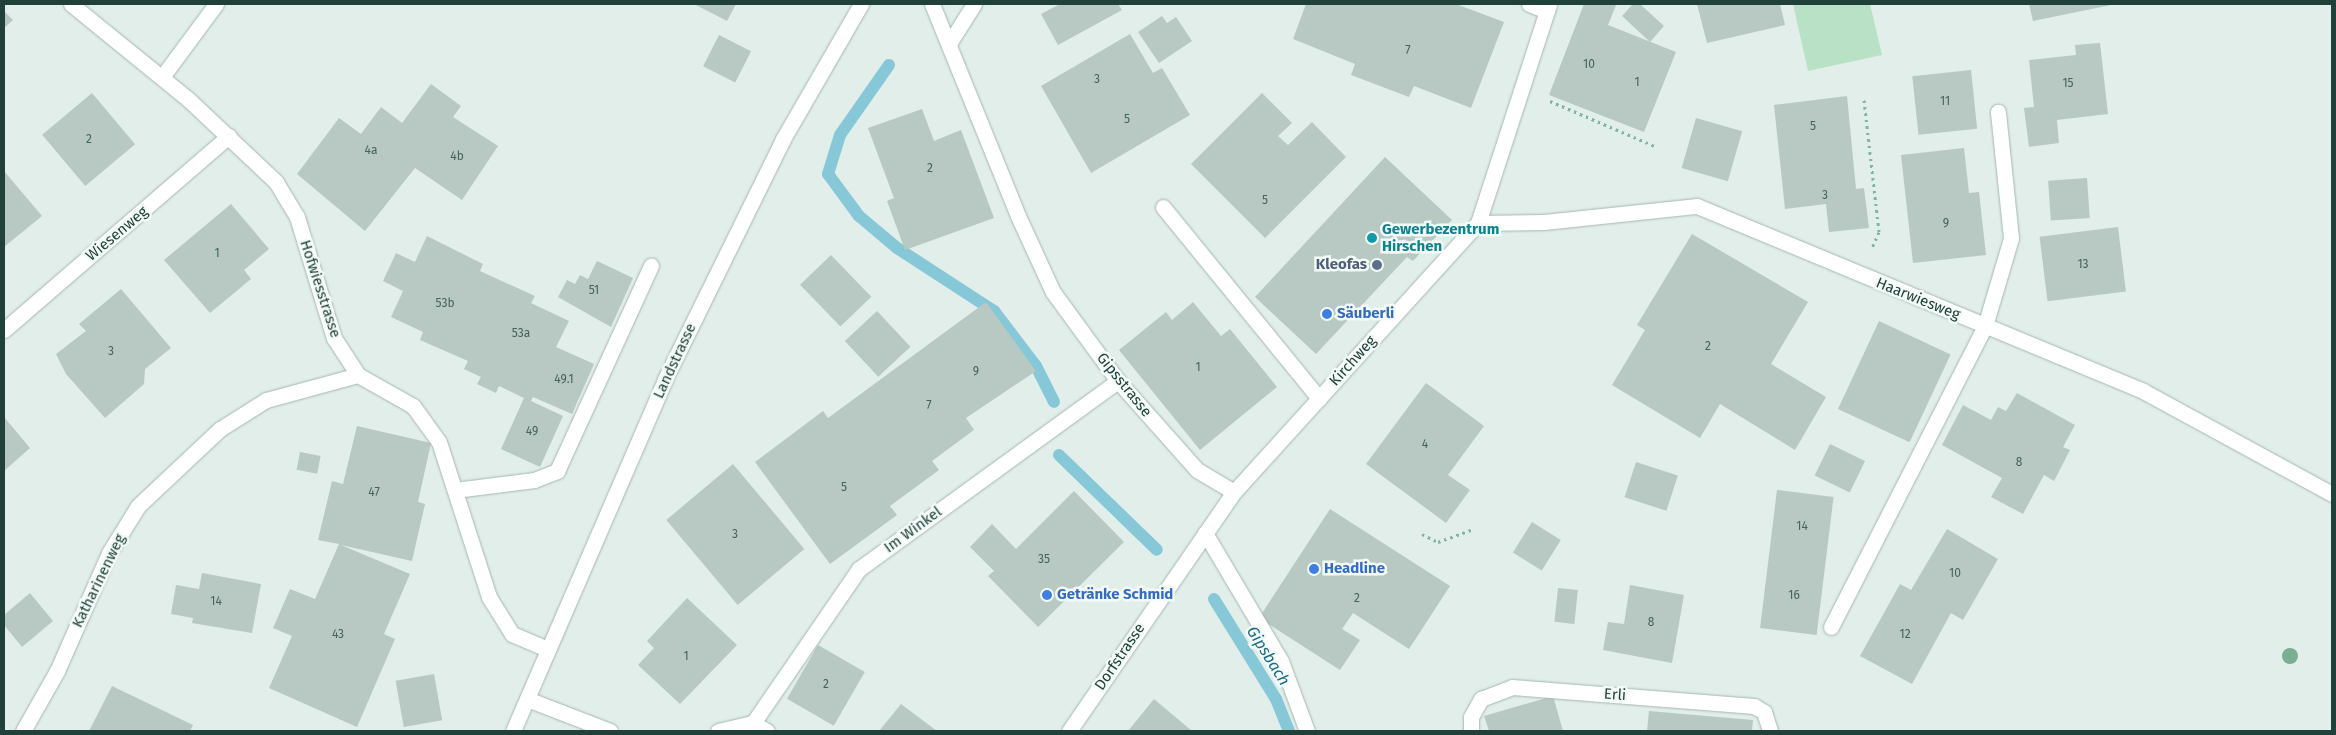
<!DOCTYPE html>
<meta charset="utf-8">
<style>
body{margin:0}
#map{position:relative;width:2336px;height:735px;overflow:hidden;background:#e2eee9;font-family:"Fira Sans",sans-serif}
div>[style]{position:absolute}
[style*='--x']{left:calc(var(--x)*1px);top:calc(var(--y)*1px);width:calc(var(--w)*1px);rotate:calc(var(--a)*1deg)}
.green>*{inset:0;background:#b9e1c6}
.stream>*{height:12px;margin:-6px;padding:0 6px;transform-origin:6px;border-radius:6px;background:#86c7d8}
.building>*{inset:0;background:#b7c9c2;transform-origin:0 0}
.path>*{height:3px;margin-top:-1.5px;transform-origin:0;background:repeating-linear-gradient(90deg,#80b4a6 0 2.5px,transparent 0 6.5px)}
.roads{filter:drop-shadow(0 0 1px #a4b7b1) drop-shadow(0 0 1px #a4b7b1)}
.service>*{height:15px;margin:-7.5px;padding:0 7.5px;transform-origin:7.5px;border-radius:7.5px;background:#fff}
.minor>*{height:15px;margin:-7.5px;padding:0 7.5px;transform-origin:7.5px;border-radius:7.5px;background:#fff}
.secondary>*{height:15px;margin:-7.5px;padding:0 7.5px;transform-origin:7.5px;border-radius:7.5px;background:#fff}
.trees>*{width:16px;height:16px;margin:-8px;border-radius:50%;background:#7baf93}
.dots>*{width:14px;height:14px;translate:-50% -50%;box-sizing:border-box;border:2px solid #f3faf7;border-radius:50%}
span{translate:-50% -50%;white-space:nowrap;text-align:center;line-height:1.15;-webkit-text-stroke:5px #f3faf7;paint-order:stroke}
.number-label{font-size:12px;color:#46635c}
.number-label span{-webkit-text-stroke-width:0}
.culture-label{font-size:15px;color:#0d838f;font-weight:700}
.left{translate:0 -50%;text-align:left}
.street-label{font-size:15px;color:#20413a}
.service-label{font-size:15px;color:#4e5e75;font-weight:700}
.right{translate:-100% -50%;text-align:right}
.shop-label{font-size:15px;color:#366cbe;font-weight:700}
.water-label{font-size:16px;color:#146b83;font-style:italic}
.frame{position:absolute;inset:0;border:5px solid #20413a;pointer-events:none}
</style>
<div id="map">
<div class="green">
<div style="clip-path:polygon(1793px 4px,1870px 4px,1882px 55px,1808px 71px)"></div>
</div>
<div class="stream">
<div style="--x:889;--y:65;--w:85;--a:125"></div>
<div style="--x:840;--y:135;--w:41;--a:107.1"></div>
<div style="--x:828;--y:174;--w:52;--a:53.6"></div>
<div style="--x:859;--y:216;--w:50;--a:40.1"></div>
<div style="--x:897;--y:248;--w:116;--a:33"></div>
<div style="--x:994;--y:311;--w:69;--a:52.6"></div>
<div style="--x:1036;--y:366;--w:40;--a:63.4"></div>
<div style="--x:1059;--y:455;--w:136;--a:44.1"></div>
<div style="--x:1214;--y:599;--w:118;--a:58.2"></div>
<div style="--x:1276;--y:699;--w:35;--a:68"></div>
</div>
<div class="building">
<div style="clip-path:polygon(694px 4px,736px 4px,727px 21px)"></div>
<div style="clip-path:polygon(1060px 4px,1118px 4px,1122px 10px,1058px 45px,1041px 14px)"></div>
<div style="clip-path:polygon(1306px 4px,1456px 4px,1504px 22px,1471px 108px,1414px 86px,1409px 97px,1351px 75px,1355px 64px,1293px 39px)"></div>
<div style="clip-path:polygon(1584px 4px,1616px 5px,1608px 25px,1676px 52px,1644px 132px,1549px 95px)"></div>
<div style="clip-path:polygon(1633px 4px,1640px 4px,1664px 26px,1650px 42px,1622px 16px)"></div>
<div style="clip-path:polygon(1697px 4px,1780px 4px,1785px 25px,1707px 43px)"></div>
<div style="clip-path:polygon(2029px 4px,2111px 4px,2111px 5px,2033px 21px)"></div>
<div style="clip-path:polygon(4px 11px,13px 20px,4px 28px)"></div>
<div style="clip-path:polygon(1162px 16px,1167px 23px,1176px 17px,1192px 41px,1159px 63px,1138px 32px)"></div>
<div style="clip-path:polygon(1130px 34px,1153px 73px,1162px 68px,1190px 115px,1091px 173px,1041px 86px)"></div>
<div style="left:719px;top:35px;width:36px;height:35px;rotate:27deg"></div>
<div style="clip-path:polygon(2100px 43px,2108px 114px,2057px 120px,2059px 143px,2029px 147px,2024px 108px,2034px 107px,2029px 60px,2076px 55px,2075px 45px)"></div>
<div style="left:1971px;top:70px;width:59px;height:59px;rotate:84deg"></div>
<div style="clip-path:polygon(431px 84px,461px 106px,453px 117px,498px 146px,462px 200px,415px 168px,365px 231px,297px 174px,339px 118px,361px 134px,381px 107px,402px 123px)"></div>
<div style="left:92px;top:93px;width:67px;height:65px;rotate:50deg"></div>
<div style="clip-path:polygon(1262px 93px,1292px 123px,1278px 136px,1288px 145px,1312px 122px,1346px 157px,1265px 238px,1191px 164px)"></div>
<div style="clip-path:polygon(1847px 96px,1856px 189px,1864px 188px,1869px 228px,1829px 232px,1826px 204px,1785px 209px,1774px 105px)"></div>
<div style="clip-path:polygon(922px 109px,934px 141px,961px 130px,994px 218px,905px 250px,887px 201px,894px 198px,868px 128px)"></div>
<div style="left:1696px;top:118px;width:48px;height:52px;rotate:16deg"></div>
<div style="clip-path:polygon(1964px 148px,1969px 193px,1979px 192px,1986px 255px,1913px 263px,1901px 155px)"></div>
<div style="clip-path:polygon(1385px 157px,1452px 220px,1413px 261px,1407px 257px,1316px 354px,1255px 297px)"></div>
<div style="clip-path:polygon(4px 171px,42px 216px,4px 247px)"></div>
<div style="left:2087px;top:178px;width:40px;height:39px;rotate:86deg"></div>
<div style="clip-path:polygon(231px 204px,269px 249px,244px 270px,251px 279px,210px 313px,164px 260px)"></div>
<div style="left:2118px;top:227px;width:65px;height:79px;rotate:83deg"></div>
<div style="clip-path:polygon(1692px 234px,1808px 302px,1771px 364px,1826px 397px,1795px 450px,1720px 404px,1700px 438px,1612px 385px,1645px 330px,1637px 325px)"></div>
<div style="clip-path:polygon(427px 236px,483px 264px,480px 271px,535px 296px,531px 303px,569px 321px,556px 347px,594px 364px,572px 414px,533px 397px,531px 401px,563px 416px,540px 467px,501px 449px,524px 398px,499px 386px,496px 393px,477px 384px,481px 377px,464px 369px,468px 361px,420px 340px,423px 332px,391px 317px,403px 291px,383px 281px,396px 253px,415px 262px)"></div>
<div style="left:831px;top:255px;width:58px;height:43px;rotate:46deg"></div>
<div style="clip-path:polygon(597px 261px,633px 278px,611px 327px,558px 297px,567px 280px,575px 284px,580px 275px,588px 279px)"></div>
<div style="clip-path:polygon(121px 289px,171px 348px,145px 369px,144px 384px,105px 418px,66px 374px,56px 354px,86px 331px,79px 324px)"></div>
<div style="clip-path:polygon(986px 302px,1036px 371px,966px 418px,974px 430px,932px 461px,939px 470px,890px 506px,897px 515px,830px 564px,755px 462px,823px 411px,828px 418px)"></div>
<div style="clip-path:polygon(1193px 302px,1221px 336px,1230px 329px,1277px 387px,1200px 450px,1119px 350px,1166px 312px,1172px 320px)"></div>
<div style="left:877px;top:311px;width:49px;height:44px;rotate:47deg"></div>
<div style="left:1879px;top:321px;width:79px;height:97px;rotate:25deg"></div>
<div style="clip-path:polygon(1426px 383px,1484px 426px,1448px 475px,1470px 490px,1446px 523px,1366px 464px)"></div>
<div style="clip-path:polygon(2017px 393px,2075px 425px,2063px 447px,2070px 450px,2054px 481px,2044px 475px,2023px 514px,1991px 497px,2002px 478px,1942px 445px,1963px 405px,1991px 420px,1998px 407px,2006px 411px)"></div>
<div style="clip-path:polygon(4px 417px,30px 448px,4px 471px)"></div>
<div style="clip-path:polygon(357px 426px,431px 443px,418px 502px,425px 504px,412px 561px,341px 545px,410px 574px,384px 634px,395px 639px,357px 727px,269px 688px,292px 636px,273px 628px,290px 589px,315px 599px,339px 544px,318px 540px,332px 481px,343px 484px)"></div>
<div style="left:1830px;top:444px;width:39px;height:35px;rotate:26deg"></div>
<div style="left:300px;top:452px;width:21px;height:18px;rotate:11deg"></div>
<div style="left:1636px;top:462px;width:44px;height:37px;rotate:18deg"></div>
<div style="left:733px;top:464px;width:111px;height:87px;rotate:50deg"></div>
<div style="left:1777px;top:490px;width:57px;height:139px;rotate:7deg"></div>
<div style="clip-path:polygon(1074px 491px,1124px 542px,1038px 627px,988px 576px,994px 571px,970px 547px,992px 524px,1016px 549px)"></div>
<div style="clip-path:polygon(1330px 509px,1450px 586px,1409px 649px,1353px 613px,1342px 629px,1360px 640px,1340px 670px,1259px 618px)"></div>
<div style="left:1532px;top:522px;width:34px;height:36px;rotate:32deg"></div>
<div style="clip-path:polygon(1947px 529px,1998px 559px,1963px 620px,1951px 613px,1912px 684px,1860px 656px,1900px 584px,1911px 590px)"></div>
<div style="clip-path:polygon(202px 573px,261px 584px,252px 633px,192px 623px,193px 618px,171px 614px,176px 585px,199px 589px)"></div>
<div style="clip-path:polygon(1630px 585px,1684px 595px,1672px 663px,1603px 650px,1608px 622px,1624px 624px)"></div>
<div style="left:1558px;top:588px;width:20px;height:34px;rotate:6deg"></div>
<div style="clip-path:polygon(30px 593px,53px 621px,22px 647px,4px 625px,4px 615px)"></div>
<div style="clip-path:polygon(687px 598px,737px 645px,680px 704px,638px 665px,654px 648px,647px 641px)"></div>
<div style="left:818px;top:645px;width:54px;height:62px;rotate:30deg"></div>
<div style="left:434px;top:674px;width:47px;height:39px;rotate:80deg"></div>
<div style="clip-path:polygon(112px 686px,193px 725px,190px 731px,89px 731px)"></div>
<div style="clip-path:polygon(1553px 696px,1563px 731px,1489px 731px,1484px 716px)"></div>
<div style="clip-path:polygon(1154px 699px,1192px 731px,1128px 731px)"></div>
<div style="clip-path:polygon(901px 704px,937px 731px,879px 731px)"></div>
<div style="clip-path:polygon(1649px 711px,1753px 720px,1752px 731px,1647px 731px)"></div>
</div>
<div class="path">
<div style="--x:1864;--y:100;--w:133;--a:83.5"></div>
<div style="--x:1879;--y:232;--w:17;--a:114"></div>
<div style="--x:1550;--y:101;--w:116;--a:23.3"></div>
<div style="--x:1422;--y:534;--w:18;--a:27"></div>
<div style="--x:1438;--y:542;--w:35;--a:-20"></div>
</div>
<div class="roads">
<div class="service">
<div style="--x:1529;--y:4;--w:19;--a:21"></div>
<div style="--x:950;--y:42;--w:45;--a:-57.7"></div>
<div style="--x:162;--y:77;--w:91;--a:-53.5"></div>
<div style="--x:1163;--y:207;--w:247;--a:50.8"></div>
<div style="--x:455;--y:490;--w:80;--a:-7.2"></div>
<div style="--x:534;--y:480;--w:25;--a:-21"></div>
<div style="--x:557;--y:471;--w:226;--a:-65.4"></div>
<div style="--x:1831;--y:627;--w:338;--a:-62.9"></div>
<div style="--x:1985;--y:326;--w:92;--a:-73.5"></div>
<div style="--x:2011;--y:238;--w:127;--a:-95.9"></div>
<div style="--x:1471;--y:731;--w:14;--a:-90"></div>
<div style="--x:1471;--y:717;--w:21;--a:-61"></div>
<div style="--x:1481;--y:699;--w:33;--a:-21"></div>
<div style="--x:1512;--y:687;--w:243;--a:4.5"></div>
<div style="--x:1754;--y:706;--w:12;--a:31"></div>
<div style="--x:1764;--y:712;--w:20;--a:72"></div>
</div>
<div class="minor">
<div style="--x:71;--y:4;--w:152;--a:39.1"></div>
<div style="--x:189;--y:100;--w:120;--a:43.3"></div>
<div style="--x:276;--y:182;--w:41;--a:59"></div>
<div style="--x:297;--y:217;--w:127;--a:73"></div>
<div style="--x:334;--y:338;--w:44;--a:57"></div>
<div style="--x:358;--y:375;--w:63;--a:29.4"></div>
<div style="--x:413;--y:406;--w:44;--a:54.2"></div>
<div style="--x:439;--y:442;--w:163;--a:72.1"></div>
<div style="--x:489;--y:597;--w:44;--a:58.1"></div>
<div style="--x:512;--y:634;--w:39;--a:23"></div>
<div style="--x:932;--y:4;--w:229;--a:67.9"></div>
<div style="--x:1018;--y:216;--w:84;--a:65.3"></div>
<div style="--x:1053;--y:292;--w:110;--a:53.9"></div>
<div style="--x:1118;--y:381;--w:119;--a:48.4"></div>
<div style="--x:1197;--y:470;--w:43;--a:30.7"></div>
<div style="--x:1478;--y:223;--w:66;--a:-0.9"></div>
<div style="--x:1544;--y:222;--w:154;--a:-6"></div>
<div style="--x:1697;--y:206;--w:483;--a:22.5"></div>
<div style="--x:2143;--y:391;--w:215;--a:28.6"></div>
<div style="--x:4;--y:330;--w:297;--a:-40.8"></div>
<div style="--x:1205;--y:533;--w:149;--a:59.3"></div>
<div style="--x:1281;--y:661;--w:75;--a:69.6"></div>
<div style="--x:527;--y:699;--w:89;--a:21.1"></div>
<div style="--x:753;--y:723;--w:16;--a:30"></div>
<div style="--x:23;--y:731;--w:69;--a:-60.5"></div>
<div style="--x:57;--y:671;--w:129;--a:-66.2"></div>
<div style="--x:109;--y:553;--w:55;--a:-58.3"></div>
<div style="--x:138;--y:506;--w:112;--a:-43.2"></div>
<div style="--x:220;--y:429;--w:54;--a:-32.2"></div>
<div style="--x:266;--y:400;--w:95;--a:-15.2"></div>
<div style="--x:718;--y:731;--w:36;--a:-13"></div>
<div style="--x:753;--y:723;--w:187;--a:-55.5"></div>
<div style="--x:859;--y:569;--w:320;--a:-36"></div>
<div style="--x:1069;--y:731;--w:290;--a:-55.4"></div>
<div style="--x:1234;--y:492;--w:363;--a:-47.8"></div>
<div style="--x:1478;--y:223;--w:230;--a:-72"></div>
</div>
<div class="secondary">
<div style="--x:513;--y:731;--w:383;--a:-66.6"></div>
<div style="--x:665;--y:379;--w:267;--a:-63.8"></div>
<div style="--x:783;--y:139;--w:156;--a:-60"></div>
</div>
</div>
<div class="trees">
<div style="left:2290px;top:656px"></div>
</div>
<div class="dots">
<div style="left:1372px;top:238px;background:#0f9aa8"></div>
<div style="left:1377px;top:265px;background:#5c6f8a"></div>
<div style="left:1327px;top:314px;background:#3f7fe0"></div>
<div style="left:1314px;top:569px;background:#3f7fe0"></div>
<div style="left:1047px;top:595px;background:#3f7fe0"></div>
</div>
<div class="number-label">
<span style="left:1408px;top:51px">7</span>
<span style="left:1589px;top:65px">10</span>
<span style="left:1097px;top:80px">3</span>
<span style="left:1637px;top:83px">1</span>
<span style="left:2068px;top:84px">15</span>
<span style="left:1945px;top:102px">11</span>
<span style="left:1127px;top:120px">5</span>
<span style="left:1813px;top:127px">5</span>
<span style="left:89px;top:140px">2</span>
<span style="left:371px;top:151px">4a</span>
<span style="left:457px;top:157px">4b</span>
<span style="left:930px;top:169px">2</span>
<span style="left:1825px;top:196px">3</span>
<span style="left:1265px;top:201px">5</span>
<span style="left:1946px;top:224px">9</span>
<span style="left:217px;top:254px">1</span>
<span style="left:2083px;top:265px">13</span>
<span style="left:594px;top:291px">51</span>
<span style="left:445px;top:304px">53b</span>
<span style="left:521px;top:334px">53a</span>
<span style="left:1708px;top:347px">2</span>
<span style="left:111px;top:352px">3</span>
<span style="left:1198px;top:368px">1</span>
<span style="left:976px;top:372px">9</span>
<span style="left:564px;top:380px">49.1</span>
<span style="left:929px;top:406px">7</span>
<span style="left:532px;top:432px">49</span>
<span style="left:1425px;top:445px">4</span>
<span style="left:2019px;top:463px">8</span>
<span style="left:844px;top:488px">5</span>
<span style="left:374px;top:493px">47</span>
<span style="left:1802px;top:527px">14</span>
<span style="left:735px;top:535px">3</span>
<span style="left:1044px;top:560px">35</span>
<span style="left:1955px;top:574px">10</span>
<span style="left:1794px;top:596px">16</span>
<span style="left:1357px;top:599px">2</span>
<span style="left:216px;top:602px">14</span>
<span style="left:1651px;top:623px">8</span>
<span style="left:338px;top:635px">43</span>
<span style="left:1905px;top:635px">12</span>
<span style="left:686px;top:657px">1</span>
<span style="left:826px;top:685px">2</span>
</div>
<div class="culture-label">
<span class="left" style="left:1382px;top:238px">Gewerbezentrum<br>Hirschen</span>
</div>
<div class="street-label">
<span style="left:117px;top:234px;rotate:-40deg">Wiesenweg</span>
<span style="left:320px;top:289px;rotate:72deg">Hofwiesstrasse</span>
<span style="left:1918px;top:299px;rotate:22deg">Haarwiesweg</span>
<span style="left:675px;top:361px;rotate:-65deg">Landstrasse</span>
<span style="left:1353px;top:361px;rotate:-48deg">Kirchweg</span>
<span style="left:1124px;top:385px;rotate:51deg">Gipsstrasse</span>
<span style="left:913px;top:530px;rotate:-36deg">Im Winkel</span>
<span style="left:99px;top:581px;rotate:-64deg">Katharinenweg</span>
<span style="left:1120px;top:657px;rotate:-56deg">Dorfstrasse</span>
<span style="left:1615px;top:695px;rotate:4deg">Erli</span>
</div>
<div class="service-label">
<span class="right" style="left:1367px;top:265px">Kleofas</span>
</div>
<div class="shop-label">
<span class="left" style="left:1337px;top:314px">Säuberli</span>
<span class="left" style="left:1324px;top:569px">Headline</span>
<span class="left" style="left:1057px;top:595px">Getränke Schmid</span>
</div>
<div class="water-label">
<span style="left:1268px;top:656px;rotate:58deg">Gipsbach</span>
</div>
<div class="frame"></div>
</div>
